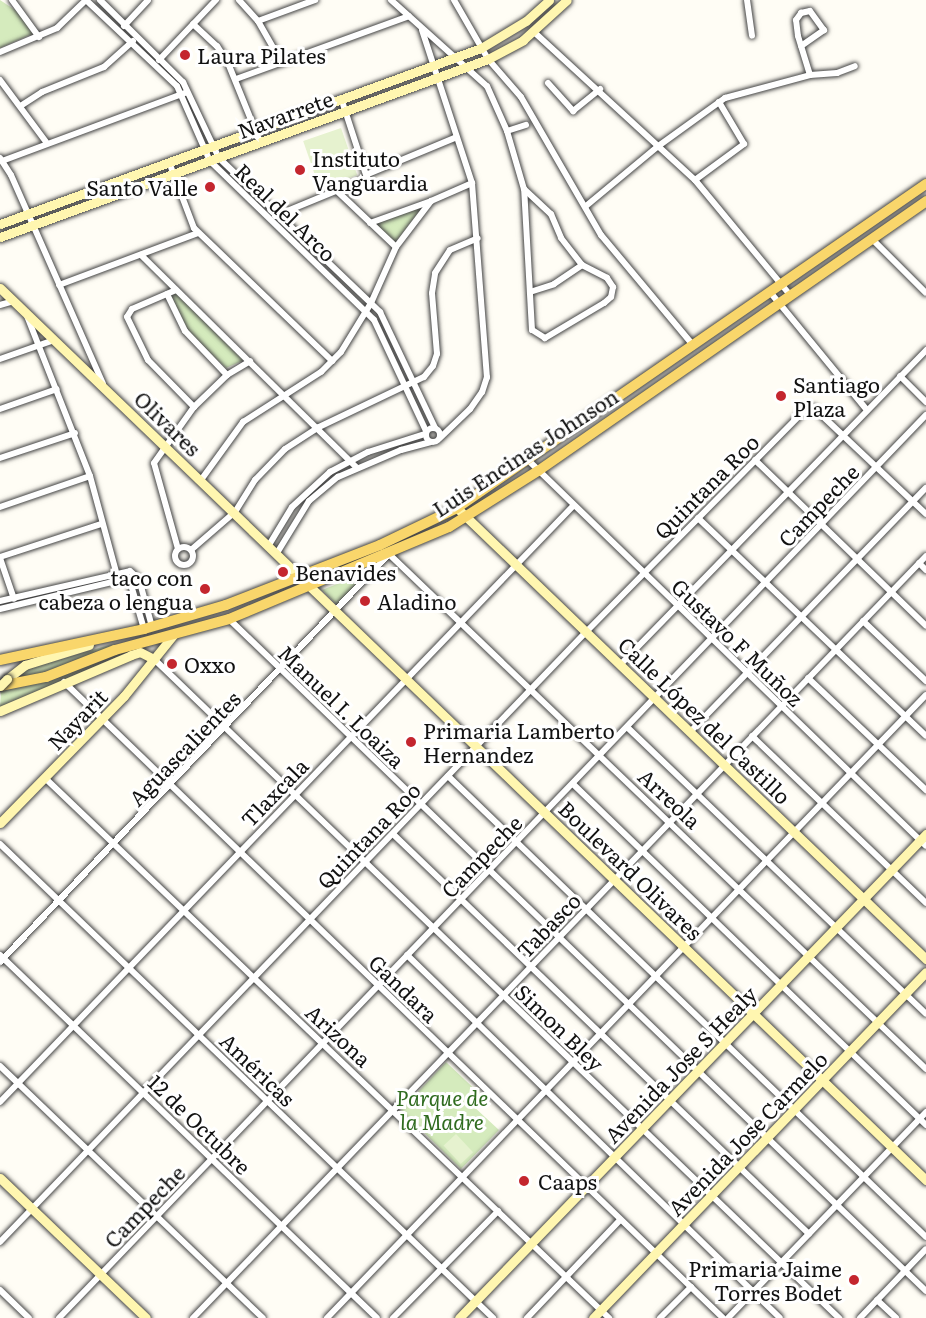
<!DOCTYPE html>
<meta charset="utf-8">
<style>
body{margin:0}
#map{position:relative;width:926px;height:1318px;overflow:hidden;background:#fffdf5;font-family:Literata,serif}
div>[style]{position:absolute}
[style*='--x']{left:calc(var(--x)*1px);top:calc(var(--y)*1px);width:calc(var(--w)*1px);rotate:calc(var(--a)*1deg)}
.green>*{inset:0;background:#d5ebbd}
.pitch>*{inset:0;background:#e6f2cf;transform-origin:0 0}
.roads{filter:drop-shadow(0 0 2px #444) drop-shadow(0 0 2px #444)}
.street>*{height:6px;margin:-3px;padding:0 3px;transform-origin:3px;border-radius:3px;background:#fff}
.street>.ring{margin:-3px;padding:0;box-sizing:content-box;background:none;border:6px solid #fff;border-radius:50%}
.secondary>*{height:9px;margin:-4.5px;padding:0 4.5px;transform-origin:4.5px;border-radius:4.5px;background:#fff6b0}
.primary>*{height:10px;margin:-5px;padding:0 5px;transform-origin:5px;border-radius:5px;background:#f9d66b}
.bridges{filter:drop-shadow(0 0 2px #333) drop-shadow(0 0 2px #333)}
.secondary-bridge>*{height:9px;margin:-4.5px;padding:0 4.5px;transform-origin:4.5px;border-radius:4.5px;background:#fff6b0}
.dots>*{width:16px;height:16px;translate:-50% -50%;box-sizing:border-box;border:3px solid #fff;border-radius:50%}
span{translate:-50% -50%;white-space:nowrap;text-align:center;line-height:1.15;-webkit-text-stroke:6px #fff;paint-order:stroke}
.poi-label{font-size:21px;color:#111}
.left{translate:0 -50%;text-align:left}
.right{translate:-100% -50%;text-align:right}
.street-label{font-size:21px;color:#111}
.park-label{font-size:21px;color:#2f6b1f;font-style:italic}
</style>
<div id="map">
<div class="green">
<div style="clip-path:polygon(0 0,21px 14px,32px 34px,0 48px)"></div>
<div style="clip-path:polygon(423px 206px,394px 244px,374px 224px)"></div>
<div style="clip-path:polygon(175px 292px,242px 359px,242px 361px,226px 368px,190px 334px,171px 297px)"></div>
<div style="clip-path:polygon(367px 572px,337px 605px,322px 590px)"></div>
<div style="clip-path:polygon(116px 643px,69px 666px,9px 683px,21px 671px)"></div>
<div style="clip-path:polygon(129px 649px,126px 653px,0 707px,1px 691px,46px 682px)"></div>
<div style="clip-path:polygon(446px 1062px,481px 1095px,472px 1105px,499px 1130px,461px 1169px,401px 1110px)"></div>
</div>
<div class="pitch">
<div style="left:341px;top:128px;width:50px;height:40px;rotate:71deg"></div>
<div style="left:456px;top:1134px;width:25px;height:17px;rotate:47deg"></div>
</div>
<div class="roads">
<div class="street">
<div style="--x:12;--y:0;--w:46;--a:53.9"></div>
<div style="--x:86;--y:0;--w:125;--a:43.4"></div>
<div style="--x:177;--y:86;--w:82;--a:66.3"></div>
<div style="--x:210;--y:161;--w:228;--a:44.1"></div>
<div style="--x:374;--y:320;--w:123;--a:64.9"></div>
<div style="--x:100;--y:0;--w:117;--a:44.7"></div>
<div style="--x:183;--y:82;--w:84;--a:64.7"></div>
<div style="--x:219;--y:158;--w:223;--a:43.7"></div>
<div style="--x:380;--y:312;--w:128;--a:64.6"></div>
<div style="--x:239;--y:0;--w:28;--a:48"></div>
<div style="--x:258;--y:21;--w:48;--a:60.3"></div>
<div style="--x:391;--y:0;--w:129;--a:41.9"></div>
<div style="--x:487;--y:86;--w:49;--a:66"></div>
<div style="--x:507;--y:131;--w:60;--a:73.7"></div>
<div style="--x:524;--y:189;--w:37;--a:43"></div>
<div style="--x:551;--y:214;--w:26;--a:67"></div>
<div style="--x:561;--y:238;--w:34;--a:52"></div>
<div style="--x:582;--y:265;--w:28;--a:27"></div>
<div style="--x:607;--y:278;--w:11;--a:56"></div>
<div style="--x:613;--y:287;--w:10;--a:101"></div>
<div style="--x:611;--y:297;--w:9;--a:139"></div>
<div style="--x:604;--y:303;--w:69;--a:149.3"></div>
<div style="--x:545;--y:338;--w:15;--a:-148"></div>
<div style="--x:532;--y:330;--w:141;--a:-93.2"></div>
<div style="--x:454;--y:0;--w:68;--a:60"></div>
<div style="--x:488;--y:59;--w:50;--a:49"></div>
<div style="--x:521;--y:97;--w:160;--a:59.9"></div>
<div style="--x:601;--y:235;--w:143;--a:50.1"></div>
<div style="--x:747;--y:0;--w:36;--a:82"></div>
<div style="--x:258;--y:21;--w:61;--a:-20.2"></div>
<div style="--x:193;--y:24;--w:33;--a:43"></div>
<div style="--x:217;--y:46;--w:20;--a:57"></div>
<div style="--x:228;--y:63;--w:85;--a:67.9"></div>
<div style="--x:124;--y:26;--w:35;--a:-47"></div>
<div style="--x:422;--y:30;--w:161;--a:71.9"></div>
<div style="--x:472;--y:183;--w:195;--a:85.6"></div>
<div style="--x:487;--y:377;--w:16;--a:108"></div>
<div style="--x:482;--y:392;--w:21;--a:125"></div>
<div style="--x:470;--y:409;--w:42;--a:136"></div>
<div style="--x:534;--y:32;--w:219;--a:42.6"></div>
<div style="--x:695;--y:180;--w:151;--a:50.4"></div>
<div style="--x:0;--y:52;--w:62;--a:-22.8"></div>
<div style="--x:57;--y:28;--w:40;--a:-44"></div>
<div style="--x:159;--y:60;--w:83;--a:-46.5"></div>
<div style="--x:810;--y:75;--w:27;--a:-4"></div>
<div style="--x:837;--y:73;--w:19;--a:-21"></div>
<div style="--x:236;--y:79;--w:184;--a:-20"></div>
<div style="--x:0;--y:80;--w:77;--a:53.4"></div>
<div style="--x:548;--y:83;--w:38;--a:48"></div>
<div style="--x:573;--y:111;--w:35;--a:-39"></div>
<div style="--x:22;--y:105;--w:24;--a:-33"></div>
<div style="--x:42;--y:92;--w:67;--a:-22"></div>
<div style="--x:104;--y:67;--w:39;--a:-42"></div>
<div style="--x:507;--y:131;--w:20;--a:-18"></div>
<div style="--x:0;--y:158;--w:20;--a:57"></div>
<div style="--x:11;--y:175;--w:228;--a:66.2"></div>
<div style="--x:2;--y:161;--w:195;--a:-20.4"></div>
<div style="--x:169;--y:162;--w:71;--a:69.3"></div>
<div style="--x:194;--y:228;--w:192;--a:43.9"></div>
<div style="--x:368;--y:174;--w:96;--a:-22.6"></div>
<div style="--x:695;--y:180;--w:61;--a:-36.3"></div>
<div style="--x:744;--y:144;--w:49;--a:-120.8"></div>
<div style="--x:337;--y:191;--w:81;--a:43.5"></div>
<div style="--x:586;--y:206;--w:92;--a:-39.7"></div>
<div style="--x:657;--y:147;--w:84;--a:-35.8"></div>
<div style="--x:725;--y:98;--w:88;--a:-15.1"></div>
<div style="--x:810;--y:75;--w:41;--a:-107.1"></div>
<div style="--x:798;--y:36;--w:16;--a:-97"></div>
<div style="--x:796;--y:20;--w:9;--a:-54"></div>
<div style="--x:801;--y:13;--w:9;--a:-13"></div>
<div style="--x:810;--y:11;--w:24;--a:54"></div>
<div style="--x:824;--y:30;--w:28;--a:145"></div>
<div style="--x:275;--y:216;--w:100;--a:-22.4"></div>
<div style="--x:367;--y:178;--w:84;--a:-108"></div>
<div style="--x:370;--y:223;--w:65;--a:-19.8"></div>
<div style="--x:872;--y:239;--w:76;--a:45"></div>
<div style="--x:141;--y:255;--w:302;--a:44.6"></div>
<div style="--x:59;--y:285;--w:148;--a:-20.5"></div>
<div style="--x:176;--y:290;--w:48;--a:156.6"></div>
<div style="--x:132;--y:309;--w:9;--a:122"></div>
<div style="--x:127;--y:317;--w:48;--a:64"></div>
<div style="--x:148;--y:360;--w:66;--a:45.6"></div>
<div style="--x:530;--y:292;--w:25;--a:-18"></div>
<div style="--x:554;--y:284;--w:34;--a:-34"></div>
<div style="--x:770;--y:292;--w:153;--a:50.6"></div>
<div style="--x:167;--y:294;--w:41;--a:64.1"></div>
<div style="--x:185;--y:331;--w:61;--a:46.3"></div>
<div style="--x:0;--y:305;--w:15;--a:-16"></div>
<div style="--x:27;--y:316;--w:172;--a:68.5"></div>
<div style="--x:90;--y:476;--w:107;--a:74.8"></div>
<div style="--x:0;--y:359;--w:57;--a:-19.4"></div>
<div style="--x:900;--y:376;--w:37;--a:45"></div>
<div style="--x:0;--y:409;--w:60;--a:-19.3"></div>
<div class="ring" style="left:426px;top:428px;width:8px;height:8px"></div>
<div style="--x:0;--y:458;--w:79;--a:-18.4"></div>
<div style="--x:528;--y:460;--w:554;--a:44.12"></div>
<div style="--x:755;--y:460;--w:238;--a:44.1"></div>
<div style="--x:201;--y:480;--w:72;--a:-54.1"></div>
<div style="--x:243;--y:422;--w:93;--a:-32.7"></div>
<div style="--x:321;--y:372;--w:28;--a:-45"></div>
<div style="--x:341;--y:352;--w:57;--a:-58.5"></div>
<div style="--x:371;--y:303;--w:61;--a:-65.9"></div>
<div style="--x:396;--y:247;--w:58;--a:-52.7"></div>
<div style="--x:431;--y:201;--w:45;--a:-23.7"></div>
<div style="--x:0;--y:507;--w:95;--a:-19"></div>
<div style="--x:698;--y:518;--w:315;--a:43.7"></div>
<div style="--x:269;--y:545;--w:44;--a:-58.8"></div>
<div style="--x:292;--y:507;--w:52;--a:-42.6"></div>
<div style="--x:330;--y:472;--w:43;--a:-27.8"></div>
<div style="--x:368;--y:452;--w:60;--a:-17.5"></div>
<div class="ring" style="left:175px;top:547px;width:12px;height:12px"></div>
<div style="--x:178;--y:549;--w:89;--a:-105.6"></div>
<div style="--x:154;--y:463;--w:69;--a:-54.5"></div>
<div style="--x:194;--y:407;--w:46;--a:-44.1"></div>
<div style="--x:227;--y:375;--w:27;--a:-31"></div>
<div style="--x:191;--y:550;--w:58;--a:-40.8"></div>
<div style="--x:235;--y:512;--w:38;--a:-58"></div>
<div style="--x:255;--y:480;--w:43;--a:-45.9"></div>
<div style="--x:285;--y:449;--w:40;--a:-32.9"></div>
<div style="--x:319;--y:427;--w:116;--a:-25.5"></div>
<div style="--x:424;--y:377;--w:14;--a:-51"></div>
<div style="--x:433;--y:366;--w:13;--a:-72"></div>
<div style="--x:437;--y:354;--w:61;--a:-94.7"></div>
<div style="--x:432;--y:293;--w:20;--a:-81"></div>
<div style="--x:435;--y:273;--w:27;--a:-57"></div>
<div style="--x:450;--y:250;--w:30;--a:-23"></div>
<div style="--x:277;--y:553;--w:61;--a:-58.4"></div>
<div style="--x:309;--y:501;--w:38;--a:-40"></div>
<div style="--x:338;--y:477;--w:69;--a:-23.2"></div>
<div style="--x:401;--y:450;--w:30;--a:-15"></div>
<div style="--x:0;--y:557;--w:106;--a:-18.1"></div>
<div style="--x:0;--y:558;--w:43;--a:71.1"></div>
<div style="--x:919;--y:563;--w:10;--a:45"></div>
<div style="--x:0;--y:601;--w:133;--a:-13"></div>
<div style="--x:130;--y:571;--w:12;--a:42"></div>
<div style="--x:139;--y:579;--w:50;--a:74.8"></div>
<div style="--x:0;--y:609;--w:133;--a:-13.5"></div>
<div style="--x:129;--y:578;--w:53;--a:73.6"></div>
<div style="--x:229;--y:619;--w:968;--a:43.95"></div>
<div style="--x:863;--y:621;--w:87;--a:43.6"></div>
<div style="--x:154;--y:659;--w:951;--a:43.89"></div>
<div style="--x:621;--y:664;--w:438;--a:-45.8"></div>
<div style="--x:808;--y:678;--w:163;--a:43.5"></div>
<div style="--x:64;--y:682;--w:916;--a:43.98"></div>
<div style="--x:627;--y:727;--w:414;--a:43.8"></div>
<div style="--x:691;--y:731;--w:338;--a:-46"></div>
<div style="--x:752;--y:736;--w:241;--a:43.8"></div>
<div style="--x:448;--y:776;--w:664;--a:43.96"></div>
<div style="--x:45;--y:778;--w:781;--a:43.75"></div>
<div style="--x:573;--y:784;--w:491;--a:44"></div>
<div style="--x:393;--y:834;--w:577;--a:43.88"></div>
<div style="--x:0;--y:844;--w:684;--a:43.87"></div>
<div style="--x:0;--y:955;--w:523;--a:43.92"></div>
<div style="--x:407;--y:955;--w:520;--a:44.22"></div>
<div style="--x:0;--y:962;--w:564;--a:-46.37"></div>
<div style="--x:389;--y:554;--w:744;--a:43.8"></div>
<div style="--x:0;--y:1066;--w:364;--a:43.8"></div>
<div style="--x:0;--y:1102;--w:827;--a:-46.13"></div>
<div style="--x:0;--y:1242;--w:847;--a:-46.15"></div>
<div style="--x:587;--y:631;--w:313;--a:-45.4"></div>
<div style="--x:807;--y:408;--w:7;--a:0"></div>
<div style="--x:814;--y:408;--w:154;--a:43.4"></div>
<div style="--x:0;--y:1290;--w:40;--a:44"></div>
<div style="--x:877;--y:1300;--w:26;--a:43"></div>
<div style="--x:59;--y:1318;--w:1252;--a:-46.17"></div>
<div style="--x:193;--y:1318;--w:1057;--a:-46.11"></div>
<div style="--x:327;--y:1318;--w:864;--a:-46.13"></div>
<div style="--x:393;--y:1318;--w:150;--a:-45.5"></div>
<div style="--x:527;--y:1318;--w:135;--a:-46.5"></div>
<div style="--x:660;--y:1318;--w:44;--a:-45"></div>
<div style="--x:728;--y:1318;--w:286;--a:-46.1"></div>
<div style="--x:860;--y:1318;--w:95;--a:-46.3"></div>
</div>
<div class="secondary">
<div style="--x:0;--y:224;--w:512;--a:-20.1"></div>
<div style="--x:481;--y:48;--w:52;--a:-31"></div>
<div style="--x:526;--y:21;--w:31;--a:-42"></div>
<div style="--x:0;--y:237;--w:519;--a:-20.04"></div>
<div style="--x:488;--y:59;--w:40;--a:-28"></div>
<div style="--x:523;--y:40;--w:59;--a:-42.3"></div>
<div style="--x:0;--y:288;--w:1286;--a:43.93"></div>
<div style="--x:457;--y:508;--w:651;--a:43.88"></div>
<div style="--x:7;--y:679;--w:23;--a:-38"></div>
<div style="--x:25;--y:665;--w:67;--a:-17.4"></div>
<div style="--x:0;--y:711;--w:142;--a:-23.1"></div>
<div style="--x:131;--y:655;--w:9;--a:-18"></div>
<div style="--x:140;--y:652;--w:16;--a:27"></div>
<div style="--x:0;--y:823;--w:177;--a:-45.7"></div>
<div style="--x:124;--y:696;--w:80;--a:-51.1"></div>
<div style="--x:0;--y:1178;--w:202;--a:43.8"></div>
<div style="--x:459;--y:1318;--w:673;--a:-46.02"></div>
<div style="--x:593;--y:1318;--w:480;--a:-46.1"></div>
</div>
<div class="primary">
<div style="--x:0;--y:660;--w:147;--a:-12.1"></div>
<div style="--x:144;--y:629;--w:85;--a:-16.3"></div>
<div style="--x:226;--y:605;--w:165;--a:-21.3"></div>
<div style="--x:380;--y:545;--w:85;--a:-25.7"></div>
<div style="--x:457;--y:508;--w:570;--a:-34.64"></div>
<div style="--x:0;--y:686;--w:47;--a:-11.1"></div>
<div style="--x:46;--y:677;--w:74;--a:-21.4"></div>
<div style="--x:115;--y:650;--w:118;--a:-15.2"></div>
<div style="--x:229;--y:619;--w:238;--a:-22.7"></div>
<div style="--x:449;--y:527;--w:105;--a:-32.2"></div>
<div style="--x:538;--y:471;--w:473;--a:-34.8"></div>
</div>
</div>
<div class="bridges">
<div class="secondary-bridge">
<div style="--x:0;--y:686;--w:10;--a:-45"></div>
</div>
</div>
<div class="dots">
<div style="left:185px;top:55px;background:#c4262e"></div>
<div style="left:300px;top:170px;background:#c4262e"></div>
<div style="left:210px;top:187px;background:#c4262e"></div>
<div style="left:781px;top:396px;background:#c4262e"></div>
<div style="left:283px;top:572px;background:#c4262e"></div>
<div style="left:205px;top:589px;background:#c4262e"></div>
<div style="left:365px;top:601px;background:#c4262e"></div>
<div style="left:172px;top:664px;background:#c4262e"></div>
<div style="left:411px;top:742px;background:#c4262e"></div>
<div style="left:524px;top:1181px;background:#c4262e"></div>
<div style="left:854px;top:1280px;background:#c4262e"></div>
</div>
<div class="poi-label">
<span class="left" style="left:197px;top:55px">Laura Pilates</span>
<span class="left" style="left:312px;top:170px">Instituto<br>Vanguardia</span>
<span class="right" style="left:198px;top:187px">Santo Valle</span>
<span class="left" style="left:793px;top:396px">Santiago<br>Plaza</span>
<span class="left" style="left:295px;top:572px">Benavides</span>
<span class="right" style="left:193px;top:589px">taco con<br>cabeza o lengua</span>
<span class="left" style="left:377px;top:601px">Aladino</span>
<span class="left" style="left:184px;top:664px">Oxxo</span>
<span class="left" style="left:423px;top:742px">Primaria Lamberto<br>Hernandez</span>
<span class="left" style="left:538px;top:1181px">Caaps</span>
<span class="right" style="left:842px;top:1280px">Primaria Jaime<br>Torres Bodet</span>
</div>
<div class="street-label">
<span style="left:285px;top:114px;rotate:-20deg">Navarrete</span>
<span style="left:286px;top:212px;rotate:44deg">Real del Arco</span>
<span style="left:168px;top:423px;rotate:44deg">Olivares</span>
<span style="left:525px;top:452px;rotate:-33deg">Luis Encinas Johnson</span>
<span style="left:706px;top:486px;rotate:-45deg">Quintana Roo</span>
<span style="left:818px;top:505px;rotate:-46deg">Campeche</span>
<span style="left:738px;top:642px;rotate:44deg">Gustavo F Muñoz</span>
<span style="left:342px;top:706px;rotate:44deg">Manuel I. Loaiza</span>
<span style="left:77px;top:719px;rotate:-46deg">Nayarit</span>
<span style="left:705px;top:720px;rotate:44deg">Calle López del Castillo</span>
<span style="left:184px;top:748px;rotate:-46deg">Aguascalientes</span>
<span style="left:274px;top:792px;rotate:-46deg">Tlaxcala</span>
<span style="left:670px;top:798px;rotate:43deg">Arreola</span>
<span style="left:368px;top:835px;rotate:-46deg">Quintana Roo</span>
<span style="left:481px;top:856px;rotate:-46deg">Campeche</span>
<span style="left:631px;top:870px;rotate:44deg">Boulevard Olivares</span>
<span style="left:548px;top:925px;rotate:-46deg">Tabasco</span>
<span style="left:404px;top:988px;rotate:44deg">Gandara</span>
<span style="left:560px;top:1027px;rotate:44deg">Simon Bley</span>
<span style="left:339px;top:1035px;rotate:43deg">Arizona</span>
<span style="left:680px;top:1064px;rotate:-46deg">Avenida Jose S Healy</span>
<span style="left:258px;top:1069px;rotate:44deg">Américas</span>
<span style="left:200px;top:1124px;rotate:44deg">12 de Octubre</span>
<span style="left:747px;top:1133px;rotate:-46deg">Avenida Jose Carmelo</span>
<span style="left:144px;top:1206px;rotate:-46deg">Campeche</span>
</div>
<div class="park-label">
<span style="left:442px;top:1109px">Parque de<br>la Madre</span>
</div>
</div>
